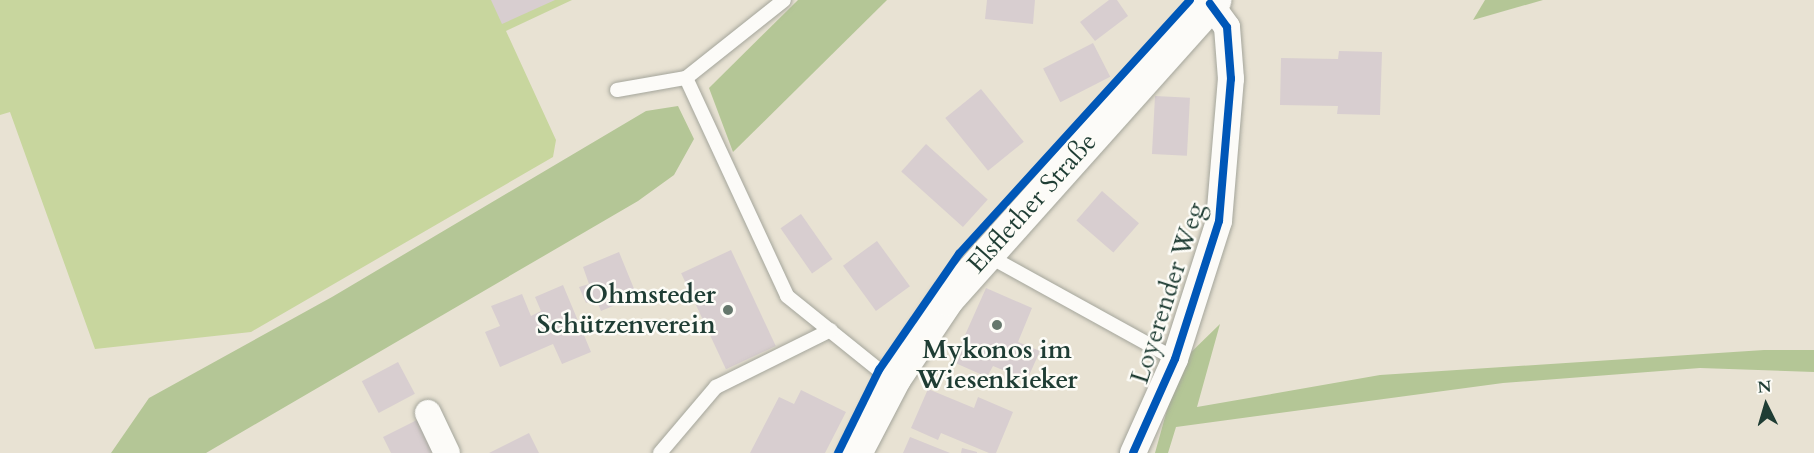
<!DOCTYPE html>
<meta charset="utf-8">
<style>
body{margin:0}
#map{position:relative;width:1814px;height:453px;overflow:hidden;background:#e8e2d3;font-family:Cardo,serif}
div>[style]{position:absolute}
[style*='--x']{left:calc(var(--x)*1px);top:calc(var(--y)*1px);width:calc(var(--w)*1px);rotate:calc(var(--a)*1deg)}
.green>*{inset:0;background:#c8d69e}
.forest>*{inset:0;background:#b4c696}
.building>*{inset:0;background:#d8ced0;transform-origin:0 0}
.roads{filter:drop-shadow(0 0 2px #a4a59b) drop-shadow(0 0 2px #a4a59b)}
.lane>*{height:14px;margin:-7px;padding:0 7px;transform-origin:7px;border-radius:7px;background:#fcfbf8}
.street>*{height:26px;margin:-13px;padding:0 13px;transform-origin:13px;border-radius:13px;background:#fcfbf8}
.secondary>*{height:33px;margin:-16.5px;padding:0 16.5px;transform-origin:16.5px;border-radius:16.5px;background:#fcfbf8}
.cycleway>*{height:8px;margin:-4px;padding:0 4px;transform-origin:4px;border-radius:4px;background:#0057b8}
.dots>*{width:16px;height:16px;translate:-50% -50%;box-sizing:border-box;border:3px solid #fdfcf7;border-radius:50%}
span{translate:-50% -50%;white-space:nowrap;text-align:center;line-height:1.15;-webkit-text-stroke:5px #fdfcf7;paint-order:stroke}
.street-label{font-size:26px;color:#1f3d34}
.poi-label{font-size:26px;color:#1f3d34;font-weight:700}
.right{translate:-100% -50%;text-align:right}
.north{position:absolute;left:1736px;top:375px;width:60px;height:60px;-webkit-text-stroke:4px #fdfcf7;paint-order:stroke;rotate:355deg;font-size:16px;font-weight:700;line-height:24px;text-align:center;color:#1f3d34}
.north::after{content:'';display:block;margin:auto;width:21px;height:27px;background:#1f3d34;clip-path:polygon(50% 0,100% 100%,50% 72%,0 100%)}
</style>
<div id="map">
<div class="green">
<div style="clip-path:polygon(0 0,572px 0,506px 31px,556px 140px,553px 157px,251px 332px,95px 349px,10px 112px,0 115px)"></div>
</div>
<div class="forest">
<div style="clip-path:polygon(798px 0,887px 0,733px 152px,709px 88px)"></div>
<div style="clip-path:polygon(1485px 0,1543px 0,1473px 20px)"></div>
<div style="clip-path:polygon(678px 106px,694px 139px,674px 175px,638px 201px,206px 453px,111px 453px,149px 398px,332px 297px,646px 111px)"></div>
<div style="clip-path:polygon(1220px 324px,1197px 407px,1380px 375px,1764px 350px,1814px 350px,1814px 372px,1700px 368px,1503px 383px,1176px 427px,1168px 453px,1155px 453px,1180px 363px)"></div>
</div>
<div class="building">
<div style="clip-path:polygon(491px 0,555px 0,502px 24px)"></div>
<div style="clip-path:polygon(987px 0,1035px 0,1033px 24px,985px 19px)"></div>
<div style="clip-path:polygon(1109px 0,1117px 0,1128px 16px,1095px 41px,1080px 22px)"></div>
<div style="left:1093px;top:43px;width:38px;height:56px;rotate:63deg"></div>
<div style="clip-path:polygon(1339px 51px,1382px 52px,1380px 115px,1337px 114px,1338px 106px,1280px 105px,1281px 58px,1338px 59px)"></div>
<div style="left:981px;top:89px;width:68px;height:46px;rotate:51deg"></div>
<div style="left:1155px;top:96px;width:35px;height:58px;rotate:3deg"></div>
<div style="left:926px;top:144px;width:83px;height:37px;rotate:42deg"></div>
<div style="left:1102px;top:191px;width:49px;height:39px;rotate:41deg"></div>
<div style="left:801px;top:214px;width:55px;height:25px;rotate:55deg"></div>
<div style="left:877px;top:241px;width:56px;height:42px;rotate:54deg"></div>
<div style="left:731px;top:250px;width:106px;height:55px;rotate:65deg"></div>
<div style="clip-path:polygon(619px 252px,637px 296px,601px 311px,596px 299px,586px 303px,579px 287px,589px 284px,583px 267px)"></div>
<div style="clip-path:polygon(563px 285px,591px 352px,562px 364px,553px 344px,500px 367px,485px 332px,500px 326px,491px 306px,522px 294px,531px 316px,541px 311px,535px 297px)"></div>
<div style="clip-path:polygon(986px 288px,1032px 308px,1018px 342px,1040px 351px,1027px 380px,993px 366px,987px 377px,953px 362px)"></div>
<div style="left:398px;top:362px;width:36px;height:41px;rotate:62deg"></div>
<div style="clip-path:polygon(928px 389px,974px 408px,978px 397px,1013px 412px,996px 453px,989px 453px,941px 433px,938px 440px,911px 428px)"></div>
<div style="clip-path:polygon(801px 390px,846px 412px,825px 453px,750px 453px,779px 397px,794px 404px)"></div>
<div style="clip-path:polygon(419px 419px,434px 451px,430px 453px,391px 453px,383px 437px)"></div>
<div style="clip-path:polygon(529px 433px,539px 453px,489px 453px)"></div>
<div style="clip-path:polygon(910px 437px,950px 453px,903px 453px)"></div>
<div style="clip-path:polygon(962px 448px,977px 452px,977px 453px,961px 453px)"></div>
</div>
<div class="roads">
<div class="lane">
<div style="--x:686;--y:78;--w:240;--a:65.1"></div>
<div style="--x:787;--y:296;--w:118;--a:38.8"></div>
<div style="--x:879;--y:370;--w:17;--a:28"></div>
<div style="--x:617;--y:90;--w:70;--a:-9.9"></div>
<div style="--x:686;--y:78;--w:125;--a:-38.5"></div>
<div style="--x:985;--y:254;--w:217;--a:28.9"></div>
<div style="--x:660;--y:453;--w:87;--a:-49.7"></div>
<div style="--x:716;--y:387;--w:128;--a:-26.4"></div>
</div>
<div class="street">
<div style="--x:428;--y:413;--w:44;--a:64.6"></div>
<div style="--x:1133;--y:453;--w:103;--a:-65.9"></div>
<div style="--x:1175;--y:359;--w:145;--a:-72.3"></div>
<div style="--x:1219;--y:221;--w:143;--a:-85.2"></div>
<div style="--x:1231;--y:79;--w:52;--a:-94.4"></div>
<div style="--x:1227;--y:27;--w:29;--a:-126"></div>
</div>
<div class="secondary">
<div style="--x:855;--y:453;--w:85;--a:-62.5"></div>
<div style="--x:894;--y:378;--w:95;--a:-56.1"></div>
<div style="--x:947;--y:299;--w:401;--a:-48.2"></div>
</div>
</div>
<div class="cycleway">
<div style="--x:838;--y:453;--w:93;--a:-63.7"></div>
<div style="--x:879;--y:370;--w:141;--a:-55.4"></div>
<div style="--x:959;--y:254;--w:343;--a:-47.7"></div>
<div style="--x:1133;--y:453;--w:103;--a:-65.9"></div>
<div style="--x:1175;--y:359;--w:145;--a:-72.3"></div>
<div style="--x:1219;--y:221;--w:143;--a:-85.2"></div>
<div style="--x:1231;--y:79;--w:52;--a:-94.4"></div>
<div style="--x:1227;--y:27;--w:29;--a:-126"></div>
</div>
<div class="dots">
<div style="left:728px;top:310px;background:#65776c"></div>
<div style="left:997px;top:325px;background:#65776c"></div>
</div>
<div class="street-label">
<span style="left:1032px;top:203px;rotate:-48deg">Elsflether Straße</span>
<span style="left:1168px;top:293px;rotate:-72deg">Loyerender Weg</span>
</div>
<div class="poi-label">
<span class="right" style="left:716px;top:310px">Ohmsteder<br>Schützenverein</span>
<span style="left:997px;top:365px">Mykonos im<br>Wiesenkieker</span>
</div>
<div class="north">N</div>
</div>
